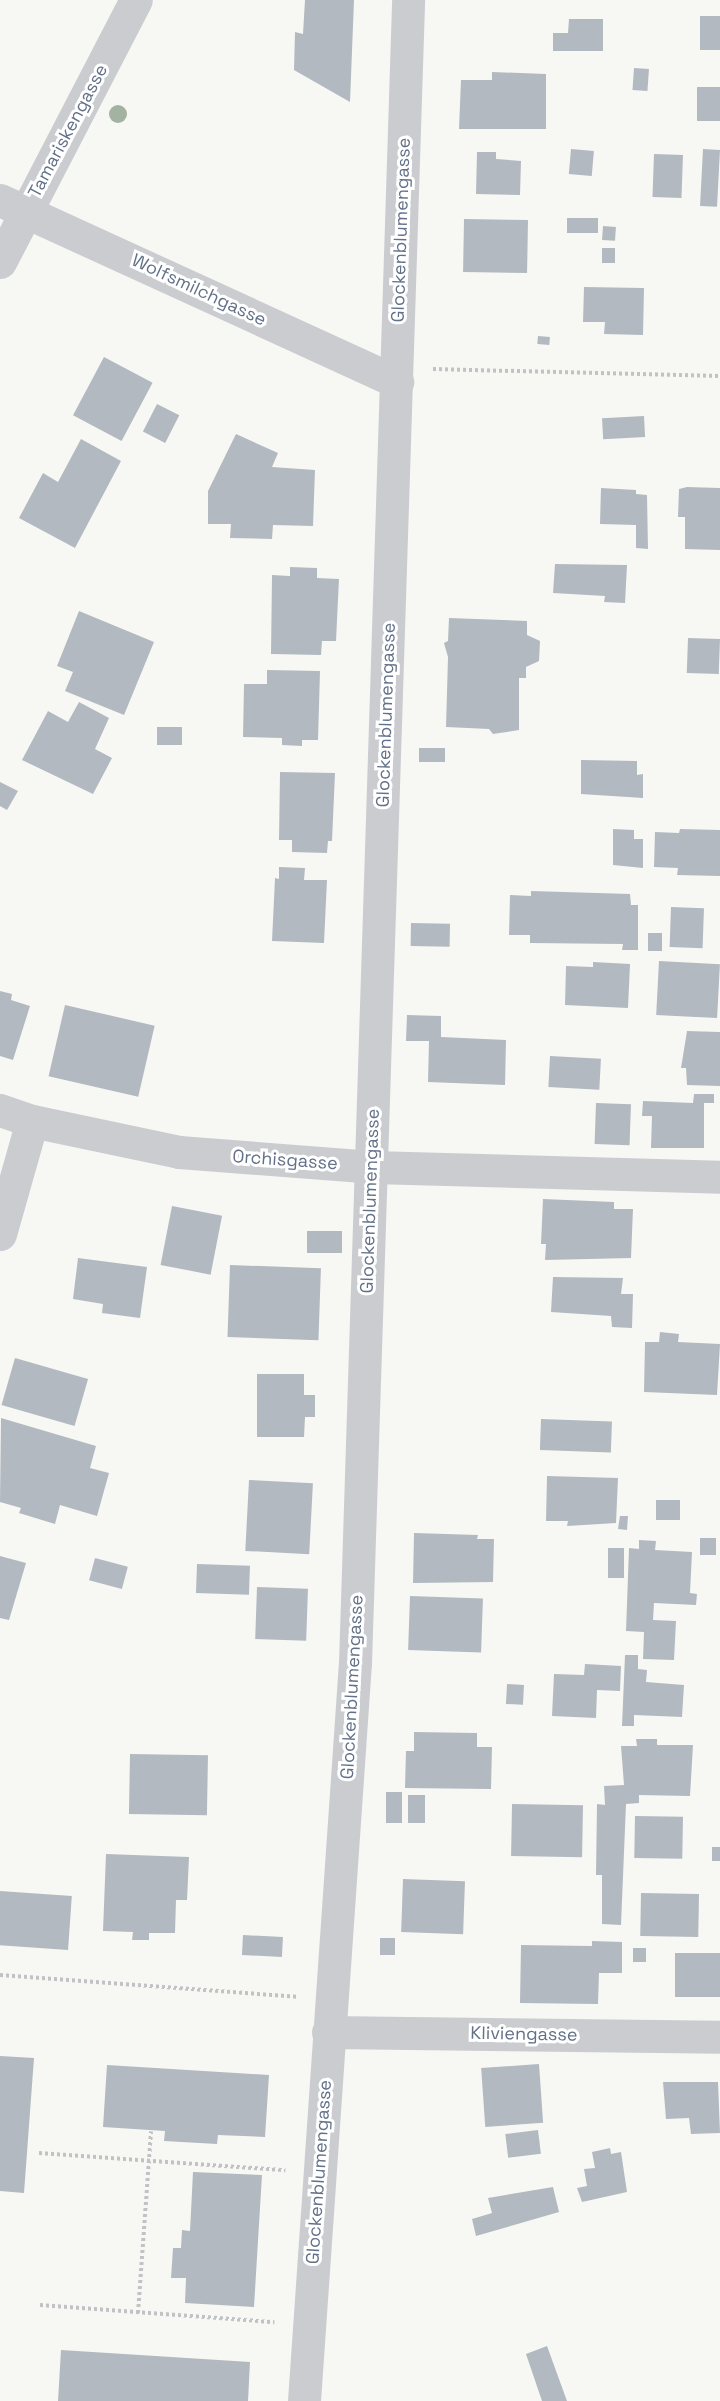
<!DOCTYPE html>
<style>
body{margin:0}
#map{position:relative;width:720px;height:2401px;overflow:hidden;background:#f7f8f4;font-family:"Space Grotesk",sans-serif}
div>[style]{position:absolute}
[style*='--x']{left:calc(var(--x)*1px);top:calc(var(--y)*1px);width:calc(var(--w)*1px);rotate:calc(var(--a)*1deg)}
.building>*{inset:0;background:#b3b9c1;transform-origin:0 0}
.path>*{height:4px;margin-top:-2px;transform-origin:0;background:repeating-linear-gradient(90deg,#c0c2c5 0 3px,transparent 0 6px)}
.street>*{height:33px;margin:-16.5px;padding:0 16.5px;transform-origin:16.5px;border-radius:16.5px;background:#caccd0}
.trees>*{width:18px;height:18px;margin:-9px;border-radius:50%;background:#a4b2a2}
span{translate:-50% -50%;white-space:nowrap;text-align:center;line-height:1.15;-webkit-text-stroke:6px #fff;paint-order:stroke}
.street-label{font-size:18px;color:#637188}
</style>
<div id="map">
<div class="building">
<div style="clip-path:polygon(305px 0,354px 0,350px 102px,294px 70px,295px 32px,303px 34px)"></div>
<div style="left:700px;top:16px;width:20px;height:34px"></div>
<div style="clip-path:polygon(569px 19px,603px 19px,603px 51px,553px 51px,553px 33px,568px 33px)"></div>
<div style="left:634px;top:68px;width:15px;height:22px;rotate:4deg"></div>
<div style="clip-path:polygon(492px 72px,546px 74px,546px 129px,459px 129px,461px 80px,492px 80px)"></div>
<div style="left:697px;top:87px;width:23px;height:34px"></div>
<div style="left:571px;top:149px;width:23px;height:25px;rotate:5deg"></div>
<div style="left:703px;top:149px;width:17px;height:57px;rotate:3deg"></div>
<div style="clip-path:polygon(477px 152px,496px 152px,496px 159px,521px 161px,520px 195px,476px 194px)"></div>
<div style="left:654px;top:154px;width:29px;height:43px;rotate:2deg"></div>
<div style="left:567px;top:218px;width:31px;height:15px"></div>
<div style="left:464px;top:219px;width:64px;height:53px;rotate:1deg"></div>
<div style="left:603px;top:226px;width:13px;height:14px;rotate:4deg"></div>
<div style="left:602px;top:248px;width:13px;height:15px"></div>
<div style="clip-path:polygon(584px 287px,644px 288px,643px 335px,604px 334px,605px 322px,583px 322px)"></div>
<div style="left:538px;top:336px;width:12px;height:8px;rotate:5deg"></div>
<div style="left:104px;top:357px;width:55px;height:66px;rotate:28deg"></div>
<div style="left:157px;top:404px;width:25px;height:31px;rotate:27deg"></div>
<div style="left:644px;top:416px;width:21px;height:42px;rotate:87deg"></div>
<div style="clip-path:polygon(236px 434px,278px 453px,272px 467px,315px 470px,313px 526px,273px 525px,272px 539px,230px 538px,231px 524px,208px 524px,208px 491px)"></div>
<div style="clip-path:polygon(81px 439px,121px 461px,75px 548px,19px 518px,43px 473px,58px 482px)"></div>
<div style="clip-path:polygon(687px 487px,720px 488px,720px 550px,685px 549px,685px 517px,678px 517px,679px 489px)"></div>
<div style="clip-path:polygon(601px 488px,636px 490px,636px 494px,647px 495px,648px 549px,636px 548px,636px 525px,600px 524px)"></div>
<div style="clip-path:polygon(555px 564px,627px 565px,625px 603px,604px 602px,605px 596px,553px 593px)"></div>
<div style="clip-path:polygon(290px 567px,317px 568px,317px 578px,339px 579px,336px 641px,322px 641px,321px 655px,271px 654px,272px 575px,290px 576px)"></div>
<div style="clip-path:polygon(79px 611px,154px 642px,124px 715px,65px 691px,73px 672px,57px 666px)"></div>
<div style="clip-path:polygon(449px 618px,527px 621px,527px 635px,540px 641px,539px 661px,526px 667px,526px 678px,519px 678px,519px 730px,493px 734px,489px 729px,446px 727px,448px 657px,444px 643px,448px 641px)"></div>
<div style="left:688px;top:638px;width:32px;height:35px;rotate:2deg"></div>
<div style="clip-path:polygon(267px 670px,320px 671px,318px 740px,302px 740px,302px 746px,282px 745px,282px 738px,243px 737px,244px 684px,267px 684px)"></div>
<div style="clip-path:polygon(79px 702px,109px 718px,95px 749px,112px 758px,93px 794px,22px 760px,48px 711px,68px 722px)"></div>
<div style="left:157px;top:727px;width:25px;height:18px"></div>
<div style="left:419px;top:748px;width:26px;height:14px"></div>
<div style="clip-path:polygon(581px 760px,637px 761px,637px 775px,643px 774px,643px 798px,581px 794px)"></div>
<div style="clip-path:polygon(280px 772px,335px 773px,332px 841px,328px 841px,327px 853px,292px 852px,292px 840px,279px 840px)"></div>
<div style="clip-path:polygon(0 782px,18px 791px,7px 810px,0 806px)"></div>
<div style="clip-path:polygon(613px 829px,634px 830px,634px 839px,643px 839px,643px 868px,613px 865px)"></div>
<div style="clip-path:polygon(680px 829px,720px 830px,720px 876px,677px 875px,678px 868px,654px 867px,655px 832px,679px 833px)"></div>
<div style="clip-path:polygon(279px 867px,305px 868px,304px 880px,327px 880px,324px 943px,272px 941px,275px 878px,279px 879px)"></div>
<div style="clip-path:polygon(531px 891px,630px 894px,631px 905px,638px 905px,638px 950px,622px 950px,623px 944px,530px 943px,530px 935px,509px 935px,510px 895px,531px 896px)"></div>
<div style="left:671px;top:907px;width:33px;height:40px;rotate:2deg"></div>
<div style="left:411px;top:923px;width:39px;height:23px;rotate:1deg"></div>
<div style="left:648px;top:933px;width:14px;height:18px"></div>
<div style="left:659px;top:961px;width:61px;height:54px;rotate:3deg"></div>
<div style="clip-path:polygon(593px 962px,630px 964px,628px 1008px,565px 1005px,566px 966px,593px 967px)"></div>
<div style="clip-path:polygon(0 991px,12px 994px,11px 1000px,30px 1006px,13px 1060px,0 1056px)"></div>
<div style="left:65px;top:1005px;width:92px;height:73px;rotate:13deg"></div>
<div style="clip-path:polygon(407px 1015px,441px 1016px,441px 1037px,506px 1040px,505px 1085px,428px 1082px,429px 1041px,406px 1041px)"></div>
<div style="clip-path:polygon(687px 1031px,720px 1032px,720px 1086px,687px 1085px,686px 1068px,681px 1068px)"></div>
<div style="left:550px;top:1056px;width:51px;height:31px;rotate:3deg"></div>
<div style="clip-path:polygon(694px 1094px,714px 1094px,714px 1103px,704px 1103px,704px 1148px,651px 1148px,652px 1116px,642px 1116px,643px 1101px,693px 1103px)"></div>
<div style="left:596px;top:1103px;width:35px;height:41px;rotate:2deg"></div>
<div style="clip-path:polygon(543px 1199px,614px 1202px,614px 1209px,633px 1209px,631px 1258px,545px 1260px,546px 1244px,541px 1244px)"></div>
<div style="left:172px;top:1206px;width:51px;height:60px;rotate:11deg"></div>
<div style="left:307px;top:1231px;width:35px;height:22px"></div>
<div style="clip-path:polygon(78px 1258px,147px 1267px,140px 1318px,102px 1313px,103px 1304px,73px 1299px)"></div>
<div style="left:230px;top:1265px;width:91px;height:72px;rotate:2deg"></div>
<div style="clip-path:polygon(553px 1277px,623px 1278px,621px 1294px,633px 1294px,632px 1328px,612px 1327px,611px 1316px,551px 1312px)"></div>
<div style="clip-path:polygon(660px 1332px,679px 1334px,678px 1342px,720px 1344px,717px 1395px,644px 1392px,645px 1342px,659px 1342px)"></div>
<div style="left:15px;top:1358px;width:76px;height:49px;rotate:16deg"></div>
<div style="clip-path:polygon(257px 1374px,304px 1374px,304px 1395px,315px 1395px,315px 1417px,305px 1417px,304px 1437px,257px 1437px)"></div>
<div style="clip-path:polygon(1px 1418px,96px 1446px,90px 1468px,109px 1473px,97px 1516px,60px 1505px,55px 1524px,19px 1513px,21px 1508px,0 1502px)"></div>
<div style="left:541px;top:1419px;width:71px;height:31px;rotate:2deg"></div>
<div style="clip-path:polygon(547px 1476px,618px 1478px,616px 1523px,567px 1526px,568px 1521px,546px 1521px)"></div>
<div style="left:249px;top:1480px;width:64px;height:71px;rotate:3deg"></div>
<div style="left:656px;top:1500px;width:24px;height:20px"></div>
<div style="clip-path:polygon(620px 1516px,628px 1516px,627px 1530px,618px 1529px)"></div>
<div style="clip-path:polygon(414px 1533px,478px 1535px,477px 1539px,494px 1539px,493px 1582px,413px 1583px)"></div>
<div style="left:700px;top:1538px;width:16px;height:17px"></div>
<div style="clip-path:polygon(639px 1540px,656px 1541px,655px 1550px,692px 1552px,690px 1593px,697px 1594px,696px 1605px,654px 1603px,653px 1620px,676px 1621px,674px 1660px,643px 1659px,644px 1632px,626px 1631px,629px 1548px,639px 1549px)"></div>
<div style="left:608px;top:1548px;width:16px;height:30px"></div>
<div style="clip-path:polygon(0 1556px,26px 1563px,9px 1620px,0 1618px)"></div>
<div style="left:95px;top:1558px;width:34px;height:23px;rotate:15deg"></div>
<div style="left:197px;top:1564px;width:53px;height:29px;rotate:2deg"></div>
<div style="left:257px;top:1587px;width:51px;height:52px;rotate:2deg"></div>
<div style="left:410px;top:1596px;width:73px;height:54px;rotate:2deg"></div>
<div style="clip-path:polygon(625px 1655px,638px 1655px,638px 1669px,647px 1670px,646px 1682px,684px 1685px,682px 1717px,634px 1715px,634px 1726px,622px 1726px)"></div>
<div style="clip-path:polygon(585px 1664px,621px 1666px,620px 1691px,597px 1690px,596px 1718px,552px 1716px,554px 1674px,584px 1675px)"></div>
<div style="left:507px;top:1684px;width:17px;height:20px;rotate:3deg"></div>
<div style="clip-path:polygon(414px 1732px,477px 1733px,477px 1747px,492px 1747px,491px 1789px,405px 1788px,406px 1751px,414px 1751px)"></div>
<div style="clip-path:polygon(636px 1739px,657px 1739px,657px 1745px,693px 1745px,690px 1796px,639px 1795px,639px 1803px,626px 1804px,621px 1925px,602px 1924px,602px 1875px,596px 1875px,597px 1804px,605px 1805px,604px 1786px,624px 1785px,621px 1746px,637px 1746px)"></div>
<div style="left:130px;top:1754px;width:78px;height:60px;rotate:1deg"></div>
<div style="left:386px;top:1792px;width:16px;height:31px"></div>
<div style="left:408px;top:1795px;width:17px;height:28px"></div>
<div style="left:512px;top:1804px;width:71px;height:52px;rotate:1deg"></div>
<div style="left:635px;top:1816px;width:48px;height:42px;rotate:1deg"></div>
<div style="left:712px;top:1847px;width:8px;height:14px"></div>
<div style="clip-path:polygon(106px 1854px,189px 1857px,187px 1900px,176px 1900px,175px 1933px,149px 1933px,149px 1940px,132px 1940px,133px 1932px,103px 1931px)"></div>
<div style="left:403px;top:1879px;width:62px;height:53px;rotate:2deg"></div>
<div style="left:0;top:1891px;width:72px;height:54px;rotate:4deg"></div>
<div style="left:641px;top:1893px;width:58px;height:43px;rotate:1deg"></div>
<div style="left:243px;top:1935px;width:40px;height:20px;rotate:3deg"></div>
<div style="left:395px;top:1938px;width:17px;height:15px;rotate:90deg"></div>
<div style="clip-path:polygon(592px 1941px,622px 1942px,622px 1973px,599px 1973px,598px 2004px,520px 2003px,521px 1945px,592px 1946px)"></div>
<div style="left:633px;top:1948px;width:13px;height:14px"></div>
<div style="left:675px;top:1953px;width:45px;height:44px"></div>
<div style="clip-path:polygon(0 2056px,34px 2058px,24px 2193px,0 2191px)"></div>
<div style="left:539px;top:2064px;width:59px;height:58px;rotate:86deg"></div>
<div style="clip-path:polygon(107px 2065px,269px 2075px,265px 2137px,218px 2135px,217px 2144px,164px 2141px,165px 2131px,103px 2127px)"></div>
<div style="clip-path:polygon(663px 2082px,718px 2082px,720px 2133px,691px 2134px,689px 2118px,666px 2119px)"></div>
<div style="left:538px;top:2130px;width:24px;height:33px;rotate:83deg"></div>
<div style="clip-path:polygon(610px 2148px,611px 2154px,621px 2152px,627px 2192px,582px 2202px,577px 2188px,587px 2186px,584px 2169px,595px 2168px,592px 2152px)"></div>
<div style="clip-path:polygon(193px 2172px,262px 2175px,254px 2307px,185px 2303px,186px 2278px,171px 2278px,173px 2248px,181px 2248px,182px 2230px,190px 2231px)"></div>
<div style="clip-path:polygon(553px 2187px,559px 2212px,476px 2236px,472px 2219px,492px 2213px,488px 2198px)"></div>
<div style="clip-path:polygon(547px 2346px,567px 2401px,542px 2401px,526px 2354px)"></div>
<div style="clip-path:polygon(61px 2350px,250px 2362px,248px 2401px,58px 2401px)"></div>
</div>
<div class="path">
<div style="--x:433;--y:369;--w:287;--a:1.4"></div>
<div style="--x:0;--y:1975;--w:298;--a:4.2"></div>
<div style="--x:39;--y:2153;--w:247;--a:4"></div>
<div style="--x:40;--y:2305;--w:235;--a:4.2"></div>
<div style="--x:138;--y:2313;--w:182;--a:-85.9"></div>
</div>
<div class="street">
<div style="--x:0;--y:200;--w:437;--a:24.6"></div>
<div style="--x:0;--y:262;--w:295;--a:-62.6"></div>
<div style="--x:0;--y:1110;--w:34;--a:19"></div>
<div style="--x:32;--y:1121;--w:150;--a:11.9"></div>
<div style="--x:179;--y:1152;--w:194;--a:4.4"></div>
<div style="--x:372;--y:1167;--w:348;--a:1.6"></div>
<div style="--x:0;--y:1234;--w:117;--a:-74.2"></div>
<div style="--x:328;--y:2032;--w:392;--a:0.7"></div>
<div style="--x:304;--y:2401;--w:740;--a:-86.05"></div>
<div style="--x:355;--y:1663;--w:1664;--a:-88.17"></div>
</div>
<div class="trees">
<div style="left:118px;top:114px"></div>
</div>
<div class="street-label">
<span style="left:68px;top:131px;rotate:-62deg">Tamariskengasse</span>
<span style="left:401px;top:230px;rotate:-88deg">Glockenblumengasse</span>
<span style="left:199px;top:290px;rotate:25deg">Wolfsmilchgasse</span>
<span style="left:386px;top:715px;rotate:-88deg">Glockenblumengasse</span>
<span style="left:285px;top:1160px;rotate:4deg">Orchisgasse</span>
<span style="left:370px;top:1201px;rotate:-88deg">Glockenblumengasse</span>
<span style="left:352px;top:1687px;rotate:-87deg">Glockenblumengasse</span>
<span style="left:524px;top:2034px;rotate:1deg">Kliviengasse</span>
<span style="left:319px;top:2172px;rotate:-86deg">Glockenblumengasse</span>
</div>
</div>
